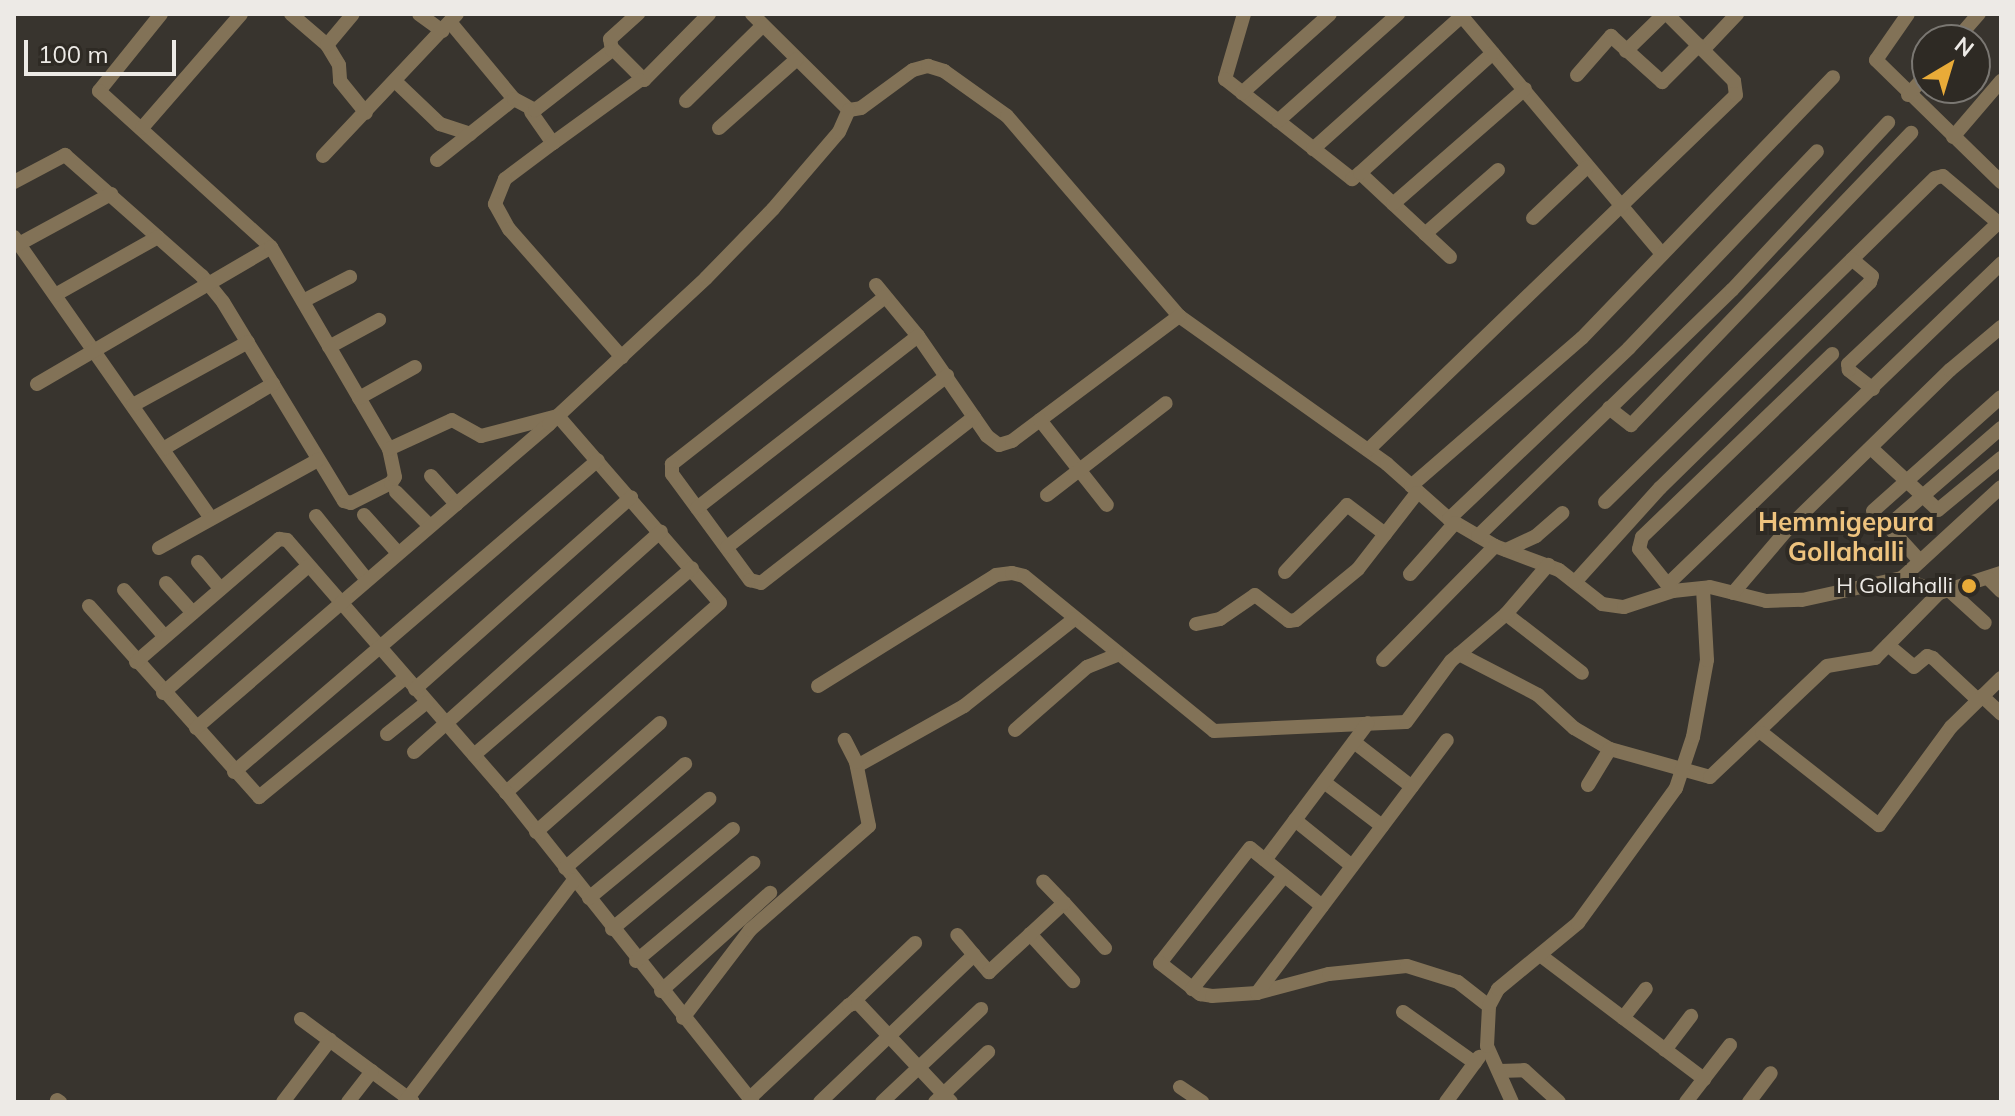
<!DOCTYPE html>
<style>
body{margin:0}
#map{position:relative;width:2015px;height:1116px;overflow:hidden;background:#38342e;font-family:Mulish,sans-serif}
div>[style]{position:absolute}
[style*='--x']{left:calc(var(--x)*1px);top:calc(var(--y)*1px);width:calc(var(--w)*1px);rotate:calc(var(--a)*1deg)}
.minor>*{height:14px;margin:-7px;padding:0 7px;transform-origin:7px;border-radius:7px;background:#827257}
.dots>*{width:22px;height:22px;translate:-50% -50%;box-sizing:border-box;border:4px solid #2e2a24;border-radius:50%}
span{translate:-50% -50%;white-space:nowrap;text-align:center;line-height:1.15;-webkit-text-stroke:8px #2e2a24;paint-order:stroke}
.poi-label{font-size:22px;color:#edeae6}
.right{translate:-100% -50%;text-align:right}
.quarter-label{font-size:26px;color:#eec37e;font-weight:700}
.frame{position:absolute;inset:0;border:16px solid #edeae6;pointer-events:none}
.north{position:absolute;left:1911px;top:24px;width:80px;height:80px;box-sizing:border-box;background:#2e2a24;border:2px solid #7a7772;border-radius:50%;rotate:38deg;font-size:22px;font-weight:700;line-height:32px;text-align:center;color:#edeae6}
.north::after{content:'';display:block;margin:auto;width:28px;height:36px;background:#e9ab38;clip-path:polygon(50% 0,100% 100%,50% 72%,0 100%)}
.scale{position:absolute;left:24px;top:40px;width:152px;height:36px;box-sizing:border-box;border:4px solid #edeae6;border-top:0;padding-left:10px;font-size:24px;line-height:28px;white-space:nowrap;color:#edeae6;-webkit-text-stroke:6px #2e2a24;paint-order:stroke}
</style>
<div id="map">
<div class="minor">
<div style="--x:161;--y:14;--w:99;--a:128.8"></div>
<div style="--x:99;--y:91;--w:232;--a:42.2"></div>
<div style="--x:291;--y:14;--w:48;--a:40.7"></div>
<div style="--x:327;--y:45;--w:23;--a:59"></div>
<div style="--x:339;--y:65;--w:16;--a:86"></div>
<div style="--x:340;--y:81;--w:41;--a:50.9"></div>
<div style="--x:419;--y:14;--w:29;--a:36"></div>
<div style="--x:752;--y:14;--w:136;--a:44.7"></div>
<div style="--x:849;--y:110;--w:12;--a:-9"></div>
<div style="--x:861;--y:108;--w:64;--a:-36.2"></div>
<div style="--x:913;--y:70;--w:16;--a:-15"></div>
<div style="--x:928;--y:66;--w:17;--a:17"></div>
<div style="--x:944;--y:71;--w:77;--a:35.5"></div>
<div style="--x:1007;--y:116;--w:264;--a:49.3"></div>
<div style="--x:1179;--y:316;--w:255;--a:35.4"></div>
<div style="--x:1387;--y:464;--w:83;--a:41.6"></div>
<div style="--x:1449;--y:519;--w:53;--a:30.4"></div>
<div style="--x:1495;--y:546;--w:68;--a:20.6"></div>
<div style="--x:1559;--y:570;--w:55;--a:38.3"></div>
<div style="--x:1602;--y:604;--w:22;--a:8"></div>
<div style="--x:1624;--y:607;--w:52;--a:-18.1"></div>
<div style="--x:1673;--y:591;--w:37;--a:-6"></div>
<div style="--x:1710;--y:587;--w:58;--a:14"></div>
<div style="--x:1766;--y:601;--w:36;--a:-2"></div>
<div style="--x:1802;--y:600;--w:102;--a:-12.4"></div>
<div style="--x:1902;--y:578;--w:40;--a:22"></div>
<div style="--x:1939;--y:593;--w:65;--a:-17.9"></div>
<div style="--x:1244;--y:14;--w:68;--a:106.3"></div>
<div style="--x:1225;--y:79;--w:162;--a:38.2"></div>
<div style="--x:1352;--y:179;--w:10;--a:-37"></div>
<div style="--x:1360;--y:173;--w:123;--a:43"></div>
<div style="--x:1460;--y:14;--w:314;--a:49.9"></div>
<div style="--x:1908;--y:14;--w:56;--a:124.8"></div>
<div style="--x:1876;--y:60;--w:175;--a:44.3"></div>
<div style="--x:450;--y:22;--w:100;--a:50.3"></div>
<div style="--x:1956;--y:40;--w:35;--a:-49"></div>
<div style="--x:327;--y:45;--w:40;--a:-50"></div>
<div style="--x:613;--y:49;--w:44;--a:45"></div>
<div style="--x:644;--y:80;--w:93;--a:-45.4"></div>
<div style="--x:1703;--y:50;--w:50;--a:-46.6"></div>
<div style="--x:1626;--y:51;--w:53;--a:-44.2"></div>
<div style="--x:1577;--y:75;--w:52;--a:-48.9"></div>
<div style="--x:1611;--y:36;--w:69;--a:42"></div>
<div style="--x:1662;--y:82;--w:52;--a:-45"></div>
<div style="--x:396;--y:82;--w:61;--a:43.7"></div>
<div style="--x:440;--y:124;--w:32;--a:18"></div>
<div style="--x:1242;--y:93;--w:118;--a:-41.9"></div>
<div style="--x:1908;--y:95;--w:28;--a:-48"></div>
<div style="--x:686;--y:101;--w:108;--a:-44.6"></div>
<div style="--x:531;--y:112;--w:38;--a:55"></div>
<div style="--x:553;--y:143;--w:107;--a:-35.9"></div>
<div style="--x:1278;--y:121;--w:161;--a:-41.7"></div>
<div style="--x:142;--y:128;--w:151;--a:-49"></div>
<div style="--x:719;--y:128;--w:104;--a:-41.5"></div>
<div style="--x:1953;--y:137;--w:74;--a:-49.4"></div>
<div style="--x:553;--y:143;--w:60;--a:143.1"></div>
<div style="--x:505;--y:179;--w:27;--a:112"></div>
<div style="--x:495;--y:204;--w:29;--a:61"></div>
<div style="--x:509;--y:229;--w:171;--a:48.6"></div>
<div style="--x:1313;--y:149;--w:200;--a:-41.8"></div>
<div style="--x:323;--y:156;--w:195;--a:-46.7"></div>
<div style="--x:437;--y:160;--w:98;--a:-38.4"></div>
<div style="--x:514;--y:99;--w:24;--a:28"></div>
<div style="--x:535;--y:110;--w:98;--a:-37.9"></div>
<div style="--x:612;--y:50;--w:11;--a:-100"></div>
<div style="--x:610;--y:39;--w:38;--a:-42"></div>
<div style="--x:1360;--y:173;--w:179;--a:-42.1"></div>
<div style="--x:14;--y:182;--w:58;--a:-27.9"></div>
<div style="--x:65;--y:155;--w:183;--a:41.5"></div>
<div style="--x:202;--y:276;--w:33;--a:51"></div>
<div style="--x:223;--y:302;--w:233;--a:58.7"></div>
<div style="--x:344;--y:501;--w:7;--a:16"></div>
<div style="--x:351;--y:503;--w:45;--a:-26.6"></div>
<div style="--x:391;--y:483;--w:7;--a:-56"></div>
<div style="--x:395;--y:477;--w:29;--a:-102"></div>
<div style="--x:1393;--y:204;--w:175;--a:-41.1"></div>
<div style="--x:1533;--y:218;--w:74;--a:-43.4"></div>
<div style="--x:1425;--y:234;--w:97;--a:-41.2"></div>
<div style="--x:14;--y:237;--w:343;--a:55"></div>
<div style="--x:19;--y:244;--w:105;--a:-28.5"></div>
<div style="--x:876;--y:285;--w:66;--a:50.5"></div>
<div style="--x:918;--y:336;--w:121;--a:55.4"></div>
<div style="--x:987;--y:436;--w:15;--a:37"></div>
<div style="--x:999;--y:445;--w:14;--a:-17"></div>
<div style="--x:1012;--y:441;--w:209;--a:-36.8"></div>
<div style="--x:55;--y:295;--w:118;--a:-29.4"></div>
<div style="--x:885;--y:297;--w:271;--a:141.9"></div>
<div style="--x:672;--y:464;--w:10;--a:90"></div>
<div style="--x:672;--y:474;--w:132;--a:53.7"></div>
<div style="--x:750;--y:580;--w:11;--a:15"></div>
<div style="--x:761;--y:583;--w:270;--a:-37.9"></div>
<div style="--x:303;--y:301;--w:53;--a:-27.1"></div>
<div style="--x:329;--y:347;--w:57;--a:-28.4"></div>
<div style="--x:37;--y:384;--w:271;--a:-30.3"></div>
<div style="--x:271;--y:247;--w:234;--a:59.7"></div>
<div style="--x:389;--y:449;--w:69;--a:-24.7"></div>
<div style="--x:452;--y:420;--w:33;--a:29"></div>
<div style="--x:481;--y:436;--w:80;--a:-14.6"></div>
<div style="--x:558;--y:416;--w:247;--a:49.1"></div>
<div style="--x:720;--y:603;--w:286;--a:138.5"></div>
<div style="--x:1873;--y:389;--w:31;--a:-142"></div>
<div style="--x:1849;--y:370;--w:6;--a:-99"></div>
<div style="--x:1848;--y:364;--w:206;--a:-43.2"></div>
<div style="--x:359;--y:398;--w:64;--a:-29"></div>
<div style="--x:133;--y:405;--w:131;--a:-28.7"></div>
<div style="--x:1609;--y:408;--w:28;--a:38"></div>
<div style="--x:1631;--y:425;--w:405;--a:-46.2"></div>
<div style="--x:1040;--y:420;--w:108;--a:51.8"></div>
<div style="--x:1871;--y:448;--w:91;--a:42.8"></div>
<div style="--x:1938;--y:510;--w:82;--a:-39.5"></div>
<div style="--x:163;--y:449;--w:128;--a:-30.6"></div>
<div style="--x:1368;--y:450;--w:511;--a:-43.97"></div>
<div style="--x:1736;--y:95;--w:14;--a:-98"></div>
<div style="--x:1734;--y:81;--w:95;--a:-135"></div>
<div style="--x:431;--y:476;--w:38;--a:48"></div>
<div style="--x:1411;--y:486;--w:226;--a:-40.9"></div>
<div style="--x:1582;--y:338;--w:362;--a:-46.1"></div>
<div style="--x:396;--y:492;--w:48;--a:45"></div>
<div style="--x:1047;--y:495;--w:150;--a:-37.7"></div>
<div style="--x:1605;--y:502;--w:462;--a:-44.5"></div>
<div style="--x:1935;--y:178;--w:8;--a:-14"></div>
<div style="--x:1943;--y:176;--w:76;--a:40.2"></div>
<div style="--x:697;--y:508;--w:280;--a:-37.9"></div>
<div style="--x:1873;--y:511;--w:171;--a:-41.7"></div>
<div style="--x:364;--y:515;--w:51;--a:48.2"></div>
<div style="--x:316;--y:516;--w:82;--a:51.4"></div>
<div style="--x:1449;--y:519;--w:248;--a:-43.5"></div>
<div style="--x:1629;--y:348;--w:272;--a:-46.3"></div>
<div style="--x:1478;--y:536;--w:354;--a:-44.1"></div>
<div style="--x:1732;--y:290;--w:229;--a:-47"></div>
<div style="--x:727;--y:547;--w:279;--a:-37.9"></div>
<div style="--x:159;--y:548;--w:182;--a:-29"></div>
<div style="--x:1506;--y:550;--w:33;--a:-25"></div>
<div style="--x:1536;--y:536;--w:35;--a:-41"></div>
<div style="--x:1920;--y:561;--w:47;--a:-132.4"></div>
<div style="--x:1888;--y:526;--w:150;--a:-40.9"></div>
<div style="--x:198;--y:562;--w:35;--a:50"></div>
<div style="--x:1285;--y:572;--w:91;--a:-47.2"></div>
<div style="--x:1347;--y:505;--w:48;--a:37.3"></div>
<div style="--x:1410;--y:574;--w:68;--a:-48.6"></div>
<div style="--x:1902;--y:578;--w:134;--a:-42.6"></div>
<div style="--x:1989;--y:579;--w:17;--a:45"></div>
<div style="--x:1575;--y:582;--w:127;--a:-47.9"></div>
<div style="--x:1660;--y:488;--w:294;--a:-44.4"></div>
<div style="--x:1870;--y:282;--w:6;--a:-72"></div>
<div style="--x:1872;--y:276;--w:26;--a:-140"></div>
<div style="--x:166;--y:583;--w:40;--a:48"></div>
<div style="--x:1668;--y:584;--w:463;--a:-43.9"></div>
<div style="--x:1671;--y:589;--w:51;--a:-128.7"></div>
<div style="--x:1639;--y:549;--w:12;--a:-76"></div>
<div style="--x:1642;--y:537;--w:264;--a:-43.9"></div>
<div style="--x:124;--y:590;--w:62;--a:48.9"></div>
<div style="--x:1950;--y:591;--w:47;--a:42.4"></div>
<div style="--x:1733;--y:593;--w:91;--a:-49.5"></div>
<div style="--x:1792;--y:524;--w:221;--a:-44.3"></div>
<div style="--x:1950;--y:370;--w:67;--a:-40.1"></div>
<div style="--x:89;--y:606;--w:256;--a:48.3"></div>
<div style="--x:259;--y:797;--w:188;--a:-39.2"></div>
<div style="--x:1506;--y:614;--w:96;--a:37.8"></div>
<div style="--x:1196;--y:624;--w:25;--a:-12"></div>
<div style="--x:1220;--y:619;--w:42;--a:-34.4"></div>
<div style="--x:1255;--y:595;--w:43;--a:37.4"></div>
<div style="--x:1289;--y:621;--w:7;--a:-8"></div>
<div style="--x:1296;--y:620;--w:80;--a:-39.4"></div>
<div style="--x:1358;--y:569;--w:96;--a:-52.2"></div>
<div style="--x:1888;--y:645;--w:34;--a:40"></div>
<div style="--x:1914;--y:667;--w:17;--a:-40"></div>
<div style="--x:1927;--y:656;--w:6;--a:18"></div>
<div style="--x:1933;--y:658;--w:62;--a:43"></div>
<div style="--x:1459;--y:654;--w:89;--a:27.4"></div>
<div style="--x:1538;--y:695;--w:49;--a:42.5"></div>
<div style="--x:1574;--y:728;--w:42;--a:30.3"></div>
<div style="--x:1610;--y:749;--w:104;--a:15.6"></div>
<div style="--x:1710;--y:777;--w:161;--a:-43.5"></div>
<div style="--x:1827;--y:666;--w:49;--a:-9.5"></div>
<div style="--x:1875;--y:658;--w:91;--a:-45.4"></div>
<div style="--x:1383;--y:660;--w:160;--a:-45.5"></div>
<div style="--x:136;--y:662;--w:189;--a:-40.7"></div>
<div style="--x:279;--y:539;--w:8;--a:7"></div>
<div style="--x:287;--y:540;--w:334;--a:49"></div>
<div style="--x:506;--y:792;--w:396;--a:51.5"></div>
<div style="--x:818;--y:686;--w:210;--a:-31.9"></div>
<div style="--x:996;--y:575;--w:16;--a:-7"></div>
<div style="--x:1012;--y:573;--w:12;--a:14"></div>
<div style="--x:1024;--y:576;--w:245;--a:39.2"></div>
<div style="--x:1214;--y:731;--w:192;--a:-2.7"></div>
<div style="--x:1406;--y:722;--w:76;--a:-53.6"></div>
<div style="--x:1451;--y:661;--w:72;--a:-40.5"></div>
<div style="--x:1506;--y:614;--w:65;--a:-49.4"></div>
<div style="--x:415;--y:689;--w:289;--a:-41.6"></div>
<div style="--x:163;--y:693;--w:193;--a:-41.2"></div>
<div style="--x:1982;--y:696;--w:26;--a:43"></div>
<div style="--x:196;--y:728;--w:466;--a:-40.7"></div>
<div style="--x:549;--y:424;--w:214;--a:-42.9"></div>
<div style="--x:706;--y:278;--w:96;--a:-45.8"></div>
<div style="--x:773;--y:209;--w:101;--a:-49.4"></div>
<div style="--x:839;--y:132;--w:24;--a:-66"></div>
<div style="--x:1015;--y:730;--w:96;--a:-41.2"></div>
<div style="--x:1087;--y:667;--w:31;--a:-22"></div>
<div style="--x:1762;--y:733;--w:149;--a:38.2"></div>
<div style="--x:1879;--y:825;--w:122;--a:-53.7"></div>
<div style="--x:1951;--y:727;--w:70;--a:-44.4"></div>
<div style="--x:387;--y:734;--w:51;--a:-38.7"></div>
<div style="--x:1354;--y:742;--w:73;--a:37.8"></div>
<div style="--x:414;--y:752;--w:331;--a:-41.8"></div>
<div style="--x:474;--y:755;--w:287;--a:-40.6"></div>
<div style="--x:857;--y:766;--w:123;--a:-29.3"></div>
<div style="--x:964;--y:706;--w:140;--a:-38.3"></div>
<div style="--x:234;--y:772;--w:479;--a:-40.6"></div>
<div style="--x:1324;--y:782;--w:73;--a:37.2"></div>
<div style="--x:1588;--y:785;--w:42;--a:-58.6"></div>
<div style="--x:1295;--y:820;--w:73;--a:38.9"></div>
<div style="--x:536;--y:832;--w:165;--a:-41.3"></div>
<div style="--x:1265;--y:860;--w:171;--a:-53.1"></div>
<div style="--x:565;--y:868;--w:159;--a:-40.9"></div>
<div style="--x:589;--y:898;--w:156;--a:-39.5"></div>
<div style="--x:1064;--y:903;--w:61;--a:47.7"></div>
<div style="--x:1322;--y:906;--w:92;--a:-141.1"></div>
<div style="--x:1250;--y:848;--w:146;--a:128"></div>
<div style="--x:1160;--y:963;--w:51;--a:37.8"></div>
<div style="--x:1200;--y:994;--w:12;--a:9"></div>
<div style="--x:1212;--y:996;--w:45;--a:-3.8"></div>
<div style="--x:1257;--y:993;--w:74;--a:-14.8"></div>
<div style="--x:1329;--y:974;--w:78;--a:-5.9"></div>
<div style="--x:1407;--y:966;--w:53;--a:17.4"></div>
<div style="--x:1458;--y:982;--w:39;--a:38"></div>
<div style="--x:612;--y:929;--w:157;--a:-39.6"></div>
<div style="--x:1030;--y:934;--w:64;--a:47.5"></div>
<div style="--x:974;--y:955;--w:23;--a:49"></div>
<div style="--x:989;--y:972;--w:102;--a:-42.6"></div>
<div style="--x:1064;--y:903;--w:30;--a:-134"></div>
<div style="--x:1540;--y:955;--w:206;--a:37.1"></div>
<div style="--x:636;--y:961;--w:153;--a:-39.9"></div>
<div style="--x:1192;--y:989;--w:146;--a:-50.8"></div>
<div style="--x:661;--y:991;--w:147;--a:-42"></div>
<div style="--x:1257;--y:993;--w:316;--a:-53.1"></div>
<div style="--x:850;--y:1005;--w:90;--a:-43.6"></div>
<div style="--x:1403;--y:1012;--w:88;--a:35.3"></div>
<div style="--x:683;--y:1018;--w:111;--a:-52.7"></div>
<div style="--x:750;--y:930;--w:158;--a:-41.2"></div>
<div style="--x:869;--y:826;--w:65;--a:-101.5"></div>
<div style="--x:856;--y:762;--w:25;--a:-117"></div>
<div style="--x:1623;--y:1018;--w:37;--a:-52"></div>
<div style="--x:301;--y:1019;--w:139;--a:36.5"></div>
<div style="--x:1665;--y:1050;--w:43;--a:-52.6"></div>
<div style="--x:1500;--y:1071;--w:24;--a:-2"></div>
<div style="--x:1524;--y:1070;--w:47;--a:42.4"></div>
<div style="--x:1180;--y:1087;--w:27;--a:34"></div>
<div style="--x:750;--y:1098;--w:136;--a:-43.2"></div>
<div style="--x:849;--y:1005;--w:9;--a:-13"></div>
<div style="--x:858;--y:1003;--w:136;--a:46.8"></div>
<div style="--x:57;--y:1100;--w:4;--a:34"></div>
<div style="--x:283;--y:1102;--w:78;--a:-52.8"></div>
<div style="--x:348;--y:1102;--w:39;--a:-52"></div>
<div style="--x:405;--y:1102;--w:279;--a:-52.7"></div>
<div style="--x:820;--y:1102;--w:213;--a:-43.7"></div>
<div style="--x:974;--y:955;--w:26;--a:-130"></div>
<div style="--x:882;--y:1102;--w:136;--a:-43.2"></div>
<div style="--x:935;--y:1102;--w:73;--a:-43.3"></div>
<div style="--x:1446;--y:1102;--w:56;--a:-53.7"></div>
<div style="--x:1512;--y:1102;--w:61;--a:-114.1"></div>
<div style="--x:1487;--y:1046;--w:40;--a:-87.1"></div>
<div style="--x:1489;--y:1006;--w:19;--a:-62"></div>
<div style="--x:1498;--y:989;--w:104;--a:-39.5"></div>
<div style="--x:1578;--y:923;--w:167;--a:-54"></div>
<div style="--x:1676;--y:788;--w:54;--a:-71.6"></div>
<div style="--x:1693;--y:737;--w:78;--a:-79.7"></div>
<div style="--x:1707;--y:660;--w:72;--a:-93.2"></div>
<div style="--x:1686;--y:1102;--w:72;--a:-52.3"></div>
<div style="--x:1749;--y:1102;--w:36;--a:-53"></div>
</div>
<div class="dots">
<div style="left:1969px;top:586px;background:#e9ab38"></div>
</div>
<div class="poi-label">
<span class="right" style="left:1953px;top:586px">H Gollahalli</span>
</div>
<div class="quarter-label">
<span style="left:1846px;top:537px">Hemmigepura<br>Gollahalli</span>
</div>
<div class="frame"></div>
<div class="north">N</div>
<div class="scale">100 m</div>
</div>
